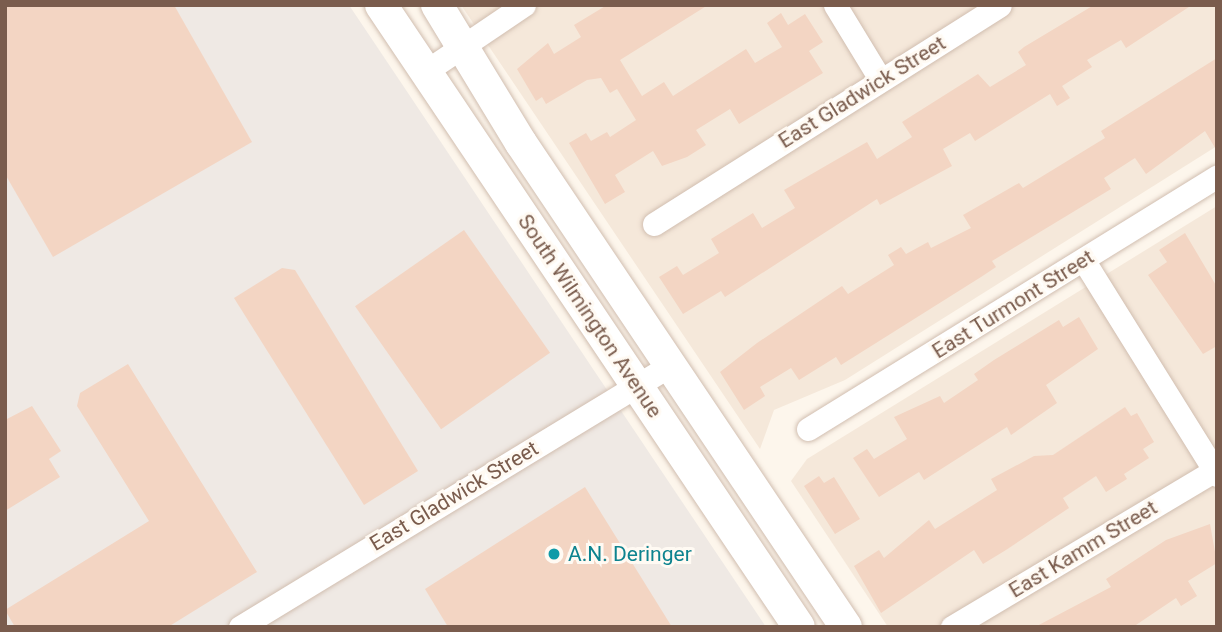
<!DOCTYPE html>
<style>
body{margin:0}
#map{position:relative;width:1222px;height:632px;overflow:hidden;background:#fdf6ec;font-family:Roboto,sans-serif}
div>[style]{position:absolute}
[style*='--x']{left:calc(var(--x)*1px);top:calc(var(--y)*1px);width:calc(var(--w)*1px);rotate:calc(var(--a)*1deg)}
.residential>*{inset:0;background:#f5e8da}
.industrial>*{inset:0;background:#efe9e4}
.building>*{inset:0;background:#f3d5c3;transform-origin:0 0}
.roads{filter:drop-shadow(0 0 2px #d1beb0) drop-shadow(0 0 2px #d1beb0)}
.minor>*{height:23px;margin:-11.5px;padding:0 11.5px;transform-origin:11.5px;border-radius:11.5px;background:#fff}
.secondary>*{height:32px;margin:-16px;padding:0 16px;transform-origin:16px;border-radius:16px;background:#fff}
.dots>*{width:19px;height:19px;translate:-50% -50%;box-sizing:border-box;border:4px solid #fffaf3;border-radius:50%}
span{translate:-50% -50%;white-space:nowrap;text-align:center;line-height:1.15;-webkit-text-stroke:6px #fffaf3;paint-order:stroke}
.street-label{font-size:21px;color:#7a5c4d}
.culture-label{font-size:21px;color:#0d838f}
.left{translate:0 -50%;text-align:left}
.frame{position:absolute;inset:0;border:7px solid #7a5c4d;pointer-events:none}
</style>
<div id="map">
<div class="residential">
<div style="clip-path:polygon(461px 5px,1217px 5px,1217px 146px,845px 380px,774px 410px,760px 449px)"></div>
<div style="clip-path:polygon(1217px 206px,1217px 627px,888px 627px,791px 481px,807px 459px)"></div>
</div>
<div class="industrial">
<div style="clip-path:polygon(5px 5px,349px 5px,766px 627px,5px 627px)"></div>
</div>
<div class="building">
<div style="clip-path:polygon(5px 5px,174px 5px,252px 142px,53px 257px,5px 174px)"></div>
<div style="clip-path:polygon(607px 5px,708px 5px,620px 60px,642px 96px,664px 82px,673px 96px,746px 49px,755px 63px,782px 47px,767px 23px,781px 13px,788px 25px,805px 14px,823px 42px,809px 51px,823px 73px,739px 124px,730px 109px,696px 130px,706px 145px,687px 157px,662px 166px,653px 151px,615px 175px,625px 192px,605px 204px,569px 143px,586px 133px,591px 141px,607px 132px,610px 137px,636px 120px,617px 89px,610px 93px,601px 78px,587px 80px,546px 104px,542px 97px,536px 101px,517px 69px,548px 43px,554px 54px,581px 37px,574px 25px)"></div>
<div style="clip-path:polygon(1094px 5px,1192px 5px,1126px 48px,1121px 40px,1087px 60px,1092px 67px,1062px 86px,1070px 98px,1057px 106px,1050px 94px,975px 141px,970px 133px,943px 149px,952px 166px,880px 205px,877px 199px,725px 297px,721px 291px,683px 314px,659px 277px,677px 266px,683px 275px,719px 253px,711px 239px,753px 213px,762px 228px,795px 208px,784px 190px,867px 142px,877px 159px,912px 137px,902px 122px,978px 74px,990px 87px,1026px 65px,1018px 52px,1024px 47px)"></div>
<div style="clip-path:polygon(1217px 58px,1217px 151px,1205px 131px,1146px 174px,1135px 158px,1104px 178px,1111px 189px,992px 261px,996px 267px,981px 277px,841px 365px,836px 357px,799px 380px,791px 368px,760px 387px,765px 396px,744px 410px,720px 372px,757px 343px,842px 286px,848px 294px,894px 265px,888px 255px,901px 247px,906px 254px,928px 242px,931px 248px,971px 228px,963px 215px,1019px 183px,1023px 188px,1105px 138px,1101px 131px)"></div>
<div style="left:464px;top:230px;width:150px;height:133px;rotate:55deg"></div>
<div style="clip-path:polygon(1185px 233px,1217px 287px,1217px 346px,1203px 354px,1148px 275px,1167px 262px,1159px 250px)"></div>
<div style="clip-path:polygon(282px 268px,295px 270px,418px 471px,364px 505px,234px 298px)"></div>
<div style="clip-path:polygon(1079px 317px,1098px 349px,1046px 385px,1057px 403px,1011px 435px,1007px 427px,924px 480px,919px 472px,879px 497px,853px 458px,867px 449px,874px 459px,907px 439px,894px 417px,940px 396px,944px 403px,978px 380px,974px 374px,994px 360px,1059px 320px,1063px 327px)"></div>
<div style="clip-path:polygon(128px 364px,257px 572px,168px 627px,15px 627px,5px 610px,149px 521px,77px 406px,80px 393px)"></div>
<div style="clip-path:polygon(32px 406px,61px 451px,49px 459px,60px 477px,5px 511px,5px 420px)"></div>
<div style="clip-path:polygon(1125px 407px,1131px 416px,1137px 413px,1154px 442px,1143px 449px,1149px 458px,1124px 474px,1127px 479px,1106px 492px,1096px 476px,1063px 498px,1069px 508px,1006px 550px,983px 564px,974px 550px,881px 613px,854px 566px,879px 550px,884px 558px,929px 520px,935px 529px,997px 490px,991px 479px,1034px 456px,1053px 455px)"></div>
<div style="clip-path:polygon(819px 476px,824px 483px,834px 477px,860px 519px,835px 534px,804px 486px)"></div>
<div style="clip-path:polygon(585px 487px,672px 627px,448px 627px,425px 589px)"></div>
<div style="clip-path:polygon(1210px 524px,1217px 563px,1188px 581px,1197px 596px,1181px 606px,1176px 598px,1133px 627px,1035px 627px,1111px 587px,1106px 579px,1166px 540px)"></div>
</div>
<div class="roads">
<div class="minor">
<div style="--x:835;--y:5;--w:87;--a:58.7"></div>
<div style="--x:426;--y:71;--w:118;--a:-34"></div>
<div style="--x:654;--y:224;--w:409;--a:-32.3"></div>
<div style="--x:1084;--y:261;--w:252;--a:58.1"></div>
<div style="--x:808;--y:429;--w:481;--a:-31.7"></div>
<div style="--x:240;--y:627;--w:502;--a:-31.32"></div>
<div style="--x:952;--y:627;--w:305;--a:-30.8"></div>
</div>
<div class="secondary">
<div style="--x:381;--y:5;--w:749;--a:56.1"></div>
<div style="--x:437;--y:5;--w:162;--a:58.7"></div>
<div style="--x:521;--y:143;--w:583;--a:56.12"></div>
</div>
</div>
<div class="dots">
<div style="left:554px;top:554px;background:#0f9aa8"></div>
</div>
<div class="street-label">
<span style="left:862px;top:92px;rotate:-32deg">East Gladwick Street</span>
<span style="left:1013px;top:304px;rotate:-32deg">East Turmont Street</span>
<span style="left:590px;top:316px;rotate:56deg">South Wilmington Avenue</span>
<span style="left:454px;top:496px;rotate:-31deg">East Gladwick Street</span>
<span style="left:1083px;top:549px;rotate:-31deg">East Kamm Street</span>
</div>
<div class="culture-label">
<span class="left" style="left:568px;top:554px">A.N. Deringer</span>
</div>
<div class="frame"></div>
</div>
